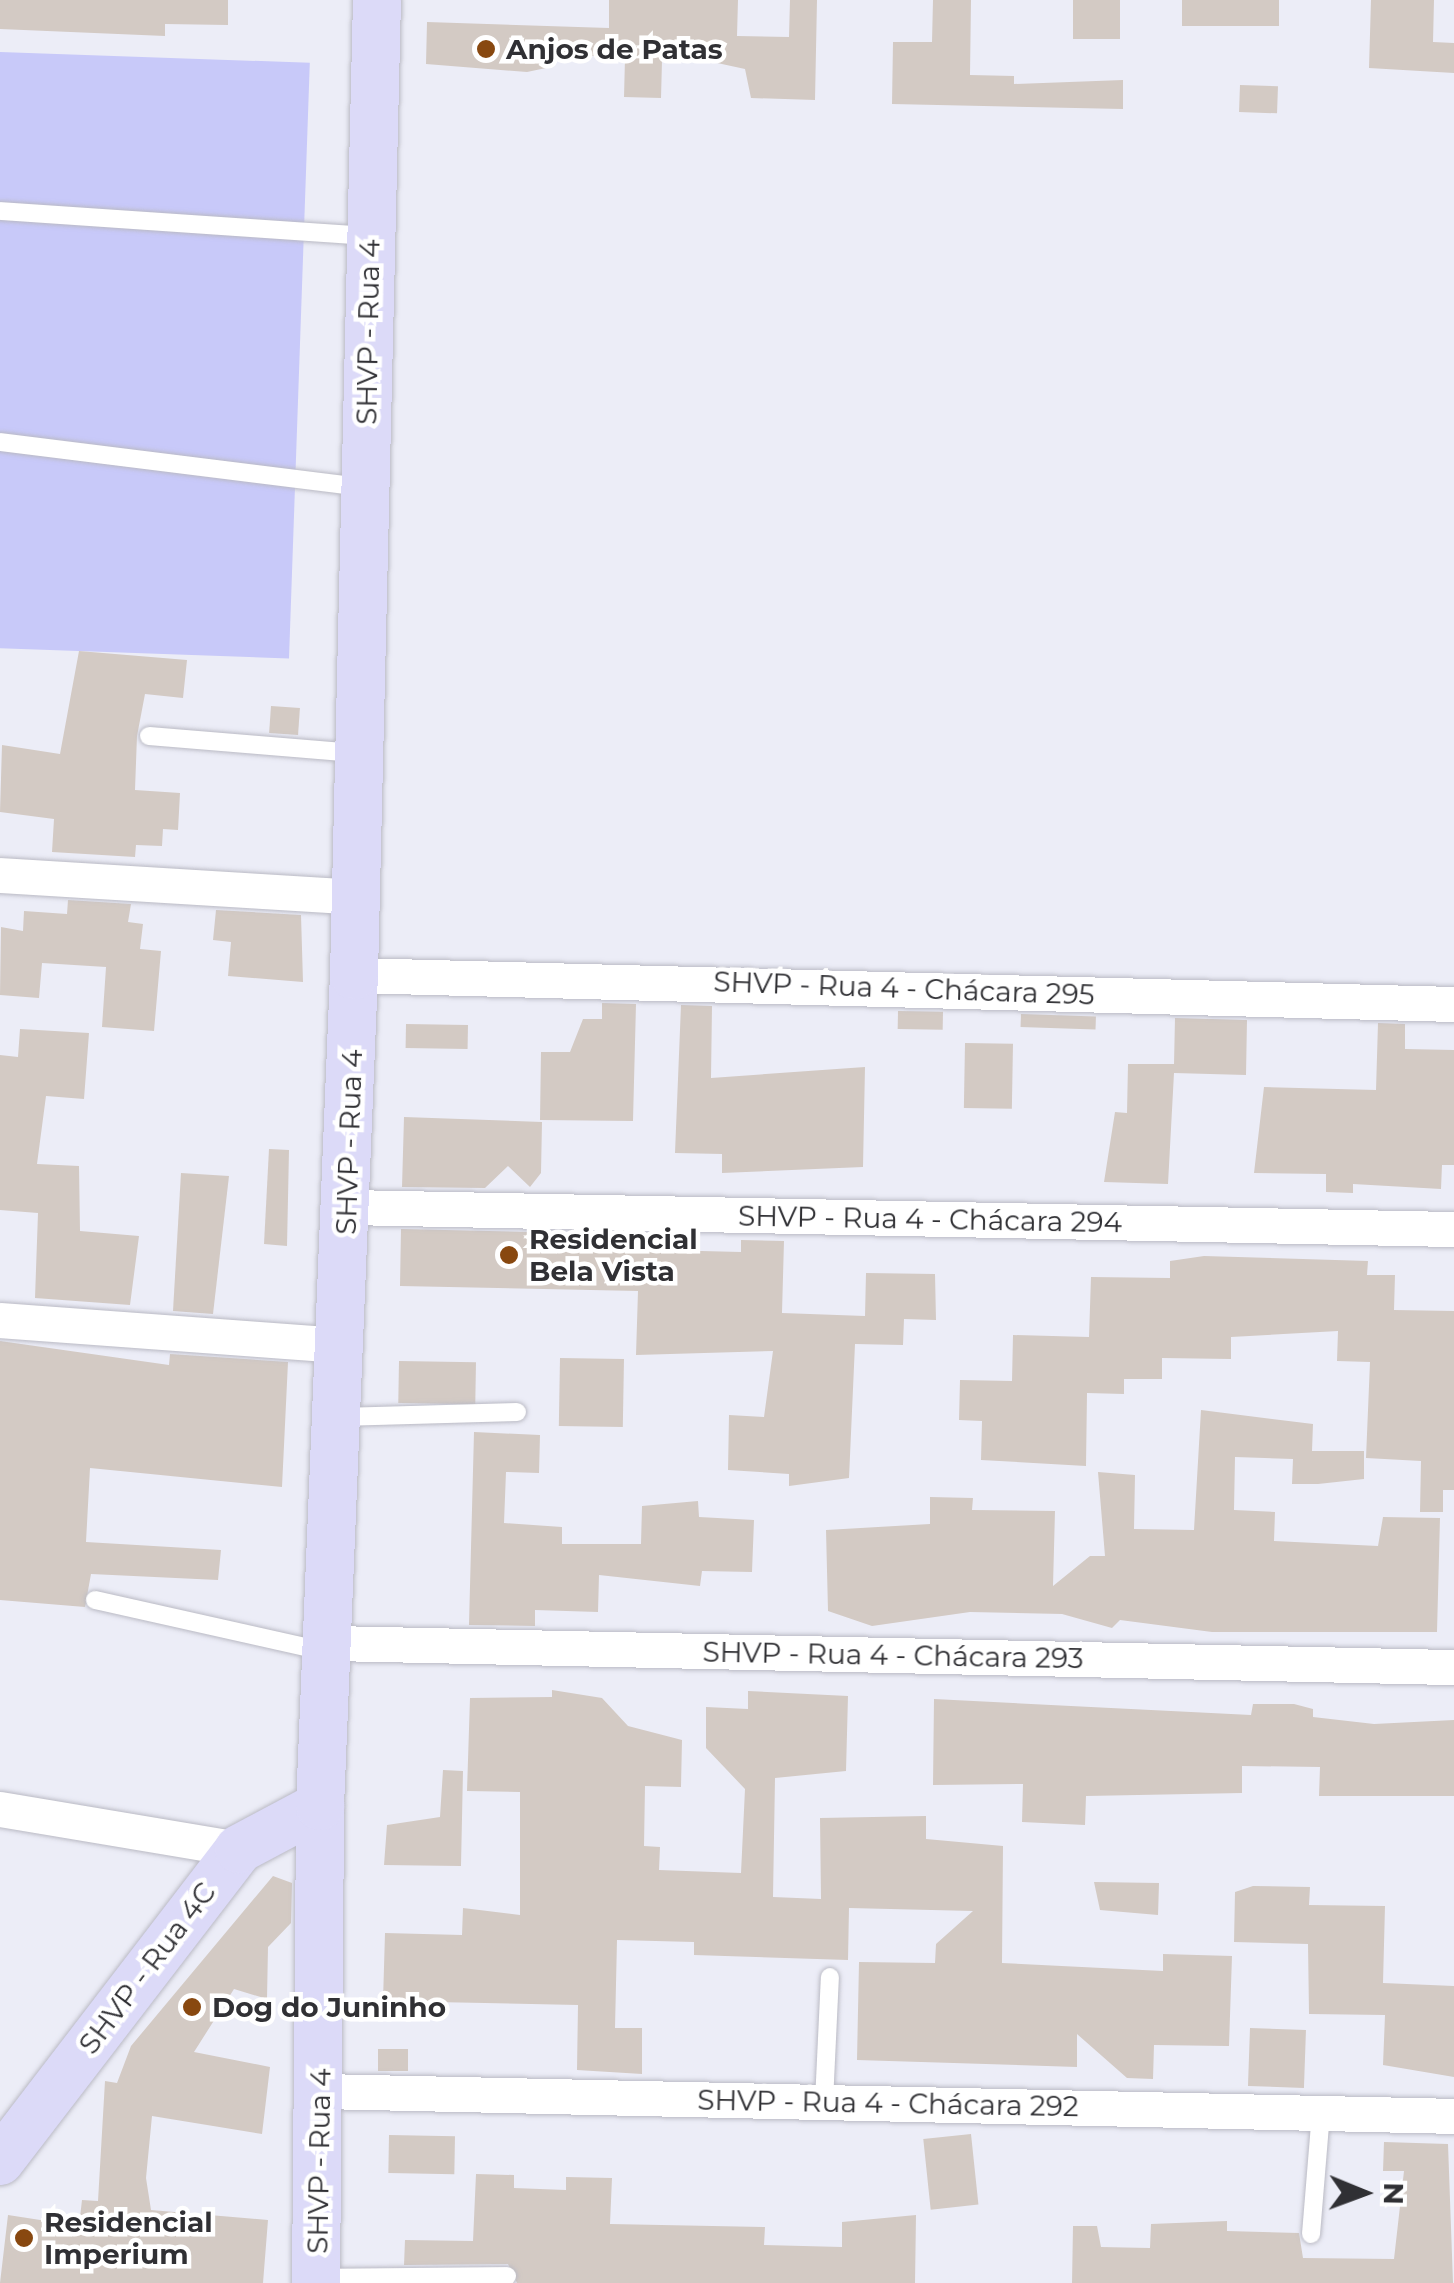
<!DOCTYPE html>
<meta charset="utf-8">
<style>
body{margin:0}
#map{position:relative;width:1454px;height:2283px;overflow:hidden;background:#ecedf7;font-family:Montserrat,sans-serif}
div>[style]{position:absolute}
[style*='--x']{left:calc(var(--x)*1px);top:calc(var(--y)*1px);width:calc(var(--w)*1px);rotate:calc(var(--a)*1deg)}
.green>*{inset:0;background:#c8c9f9;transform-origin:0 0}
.building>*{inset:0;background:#d3cac4;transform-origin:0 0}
.roads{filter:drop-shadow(0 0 2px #babac4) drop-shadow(0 0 2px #babac4)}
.lane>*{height:18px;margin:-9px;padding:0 9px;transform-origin:9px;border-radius:9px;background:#fff}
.street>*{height:35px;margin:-17.5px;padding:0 17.5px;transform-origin:17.5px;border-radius:17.5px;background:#fff}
.secondary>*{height:48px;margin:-24px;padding:0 24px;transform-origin:24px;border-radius:24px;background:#dcdaf8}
.dots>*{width:28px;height:28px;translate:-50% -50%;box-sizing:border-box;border:5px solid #fff;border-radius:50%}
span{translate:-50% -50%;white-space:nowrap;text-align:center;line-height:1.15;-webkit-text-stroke:9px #fff;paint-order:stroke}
.poi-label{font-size:28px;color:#303034;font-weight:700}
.left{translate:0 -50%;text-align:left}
.street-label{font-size:28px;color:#303034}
.north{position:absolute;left:1314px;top:2143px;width:100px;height:100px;-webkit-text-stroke:8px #fff;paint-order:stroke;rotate:91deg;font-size:28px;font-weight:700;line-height:40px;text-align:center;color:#303034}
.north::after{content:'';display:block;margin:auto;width:35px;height:45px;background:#303034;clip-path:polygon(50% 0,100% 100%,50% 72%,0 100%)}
</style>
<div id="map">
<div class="green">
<div style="left:0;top:52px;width:310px;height:596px;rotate:2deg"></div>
</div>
<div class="building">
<div style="clip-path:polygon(0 0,228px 0,228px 25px,165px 24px,165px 36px,0 29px)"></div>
<div style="clip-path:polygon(609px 0,738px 0,737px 36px,789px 37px,790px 0,817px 0,815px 100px,751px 98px,745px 69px,708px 61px,662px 61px,661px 98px,624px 97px,625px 58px,546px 53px,546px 68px,527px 72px,426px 64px,427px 22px,609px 28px)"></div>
<div style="clip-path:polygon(933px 0,971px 0,970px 75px,1014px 76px,1014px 84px,1123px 80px,1123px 109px,892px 104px,893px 42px,932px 42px)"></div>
<div style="left:1073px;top:0;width:47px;height:39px"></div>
<div style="left:1182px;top:0;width:97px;height:26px"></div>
<div style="clip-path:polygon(1371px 0,1434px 0,1433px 42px,1454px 43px,1454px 73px,1369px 68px)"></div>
<div style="left:1240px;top:85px;width:38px;height:27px;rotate:2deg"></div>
<div style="clip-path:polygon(79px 651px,187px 660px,183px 698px,145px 694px,137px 736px,135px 790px,180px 793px,178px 830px,163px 829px,162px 846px,136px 845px,135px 857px,52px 852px,54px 819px,0 812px,2px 745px,60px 754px)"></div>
<div style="left:271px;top:706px;width:29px;height:27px;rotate:4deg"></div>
<div style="clip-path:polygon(68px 900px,131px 904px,128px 922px,143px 924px,140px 949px,161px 951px,154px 1031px,102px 1027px,106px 967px,42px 963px,39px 998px,0 995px,1px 927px,23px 931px,24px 911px,67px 914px)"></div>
<div style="clip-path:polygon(216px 910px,301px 915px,303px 982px,228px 976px,231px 942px,213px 940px)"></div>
<div style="clip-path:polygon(602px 1003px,636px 1004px,633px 1121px,540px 1120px,541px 1052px,570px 1052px,583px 1019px,602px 1019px)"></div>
<div style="clip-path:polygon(681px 1005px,712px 1006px,711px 1078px,865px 1067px,863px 1167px,722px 1173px,722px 1154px,675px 1153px)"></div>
<div style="left:898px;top:1011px;width:45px;height:18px;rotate:1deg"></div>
<div style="left:1021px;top:1014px;width:75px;height:13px;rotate:2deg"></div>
<div style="clip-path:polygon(1175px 1018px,1247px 1020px,1246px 1075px,1174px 1073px,1168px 1184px,1104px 1182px,1115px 1112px,1127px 1113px,1128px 1064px,1174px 1064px)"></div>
<div style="clip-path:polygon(1378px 1023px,1405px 1024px,1405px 1049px,1454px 1050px,1454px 1165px,1442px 1165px,1441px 1189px,1353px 1184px,1353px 1193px,1326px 1192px,1326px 1174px,1254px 1173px,1264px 1087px,1376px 1090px)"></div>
<div style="left:406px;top:1024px;width:62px;height:24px;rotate:1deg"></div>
<div style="clip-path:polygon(20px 1029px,89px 1033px,84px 1099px,46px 1096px,37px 1164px,79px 1166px,80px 1231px,139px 1236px,130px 1305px,35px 1298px,38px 1213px,0 1210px,0 1055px,18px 1057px)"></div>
<div style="left:965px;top:1043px;width:48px;height:65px;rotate:1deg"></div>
<div style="clip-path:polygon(404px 1117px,542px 1122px,541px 1173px,530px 1187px,508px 1166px,485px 1188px,402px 1187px)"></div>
<div style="clip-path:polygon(269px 1149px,289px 1150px,287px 1246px,264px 1244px)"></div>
<div style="clip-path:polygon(181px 1173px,229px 1176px,213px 1314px,173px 1311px)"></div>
<div style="clip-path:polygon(401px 1229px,622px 1234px,622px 1249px,741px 1252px,741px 1240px,784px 1241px,782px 1313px,865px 1316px,866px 1273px,935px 1274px,936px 1320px,904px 1319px,903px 1345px,855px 1344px,849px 1478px,789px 1486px,789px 1474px,728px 1470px,729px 1415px,764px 1417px,773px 1351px,636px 1355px,638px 1291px,400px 1286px)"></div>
<div style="clip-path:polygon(1204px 1256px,1368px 1261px,1367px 1275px,1395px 1275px,1394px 1310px,1454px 1311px,1454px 1490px,1443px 1490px,1443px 1512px,1420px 1512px,1421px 1461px,1366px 1458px,1370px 1362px,1337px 1361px,1338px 1331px,1231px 1337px,1231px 1359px,1162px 1358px,1162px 1379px,1124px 1379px,1124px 1394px,1087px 1393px,1086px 1466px,981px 1460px,982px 1421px,959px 1420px,960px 1380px,1012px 1381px,1013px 1335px,1089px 1337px,1091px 1277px,1170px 1278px,1170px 1261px)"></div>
<div style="clip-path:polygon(0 1341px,169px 1365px,170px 1354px,288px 1362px,282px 1487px,90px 1468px,86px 1542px,221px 1550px,218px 1580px,91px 1574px,85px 1607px,0 1600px)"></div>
<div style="left:560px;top:1358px;width:64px;height:68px;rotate:1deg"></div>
<div style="left:399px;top:1361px;width:77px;height:42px;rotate:1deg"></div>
<div style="clip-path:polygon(1201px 1410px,1313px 1424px,1312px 1451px,1364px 1451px,1364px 1479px,1318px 1484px,1292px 1484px,1293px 1459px,1235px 1457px,1234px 1510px,1275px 1512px,1274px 1541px,1378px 1546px,1383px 1517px,1440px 1518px,1437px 1632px,1212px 1632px,1120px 1620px,1112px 1628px,1062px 1614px,970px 1612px,872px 1626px,828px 1611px,826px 1530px,930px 1524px,930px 1497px,973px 1498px,972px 1510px,1055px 1511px,1053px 1586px,1090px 1556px,1105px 1556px,1098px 1472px,1135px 1475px,1134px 1529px,1194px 1530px)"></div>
<div style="clip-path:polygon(474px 1432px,540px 1435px,539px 1473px,506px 1472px,504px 1523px,562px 1527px,562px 1544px,641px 1544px,642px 1506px,698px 1501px,699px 1517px,754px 1520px,752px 1572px,702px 1571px,700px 1586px,599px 1575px,598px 1612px,535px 1610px,535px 1626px,469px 1625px)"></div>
<div style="clip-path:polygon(552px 1690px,602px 1698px,628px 1726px,682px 1740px,681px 1787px,645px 1786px,644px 1846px,660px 1847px,659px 1870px,741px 1873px,745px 1789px,706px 1748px,706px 1707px,748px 1709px,748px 1691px,848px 1696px,846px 1771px,775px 1778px,773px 1897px,821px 1899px,820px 1818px,926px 1816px,926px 1839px,1003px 1846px,1002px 1963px,1163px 1971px,1163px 1954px,1232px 1956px,1229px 2046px,1154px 2045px,1153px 2079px,1127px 2078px,1077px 2034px,1077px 2067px,857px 2060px,859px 1962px,935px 1963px,936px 1944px,973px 1911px,849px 1908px,848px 1960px,694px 1955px,694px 1942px,617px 1940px,615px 2028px,642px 2028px,642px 2074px,577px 2070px,578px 2005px,383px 2001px,385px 1933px,462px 1935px,463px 1908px,520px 1915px,520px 1792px,467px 1791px,470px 1698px,552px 1697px)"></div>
<div style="clip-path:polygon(934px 1699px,1251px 1715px,1253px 1704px,1294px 1704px,1313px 1709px,1313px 1717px,1374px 1724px,1454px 1720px,1454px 1796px,1319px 1796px,1320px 1767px,1242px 1766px,1242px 1793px,1086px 1796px,1085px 1825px,1022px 1822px,1023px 1784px,933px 1785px)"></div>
<div style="clip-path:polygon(443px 1770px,463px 1771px,461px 1866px,384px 1865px,387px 1825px,440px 1817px)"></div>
<div style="clip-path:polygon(273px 1876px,292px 1883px,291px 1923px,268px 1947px,267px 1999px,234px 1989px,194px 2052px,270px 2067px,262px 2134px,152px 2116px,146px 2178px,151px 2210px,268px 2220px,263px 2283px,0 2283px,8px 2215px,79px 2226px,82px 2200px,98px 2201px,105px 2081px,117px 2083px,131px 2046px)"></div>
<div style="clip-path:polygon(1094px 1882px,1159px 1883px,1158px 1915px,1100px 1910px)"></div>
<div style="clip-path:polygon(1253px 1886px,1310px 1887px,1309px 1905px,1385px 1906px,1383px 1983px,1454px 1986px,1454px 2077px,1383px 2065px,1385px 2015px,1309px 2014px,1308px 1944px,1234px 1942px,1235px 1892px)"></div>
<div style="left:1250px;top:2028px;width:56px;height:58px;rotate:2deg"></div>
<div style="left:378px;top:2049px;width:30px;height:22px"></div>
<div style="left:971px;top:2134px;width:71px;height:48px;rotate:84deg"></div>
<div style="left:389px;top:2135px;width:66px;height:38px;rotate:1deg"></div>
<div style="clip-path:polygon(1384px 2142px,1448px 2144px,1453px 2283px,1072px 2283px,1073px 2226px,1097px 2226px,1101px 2247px,1150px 2248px,1151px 2224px,1227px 2221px,1227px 2231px,1299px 2233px,1303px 2258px,1394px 2259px,1404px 2171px,1383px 2171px)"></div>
<div style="clip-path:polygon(476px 2174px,514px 2175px,514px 2188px,566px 2190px,566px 2177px,612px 2178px,610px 2224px,765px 2227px,764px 2245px,842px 2247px,842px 2222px,916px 2215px,915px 2283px,517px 2283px,508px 2264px,404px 2265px,405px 2240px,473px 2241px)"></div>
</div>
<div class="roads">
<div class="lane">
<div style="--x:0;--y:211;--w:371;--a:3.9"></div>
<div style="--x:0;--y:442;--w:364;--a:7.1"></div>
<div style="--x:149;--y:736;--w:210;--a:4.7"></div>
<div style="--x:340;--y:1417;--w:177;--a:-1.6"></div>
<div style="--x:95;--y:1600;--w:235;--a:12.6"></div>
<div style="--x:824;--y:2102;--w:125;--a:-87.3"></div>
<div style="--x:1311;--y:2234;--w:121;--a:-85.3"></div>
<div style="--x:316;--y:2278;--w:191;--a:-0.6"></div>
</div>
<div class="street">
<div style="--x:0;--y:875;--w:357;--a:3.5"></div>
<div style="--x:354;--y:975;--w:1100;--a:1.51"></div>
<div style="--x:347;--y:1207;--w:1107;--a:1.14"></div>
<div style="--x:0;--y:1320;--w:344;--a:4.2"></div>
<div style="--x:332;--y:1643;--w:1122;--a:1.23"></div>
<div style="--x:0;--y:1809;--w:242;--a:9.5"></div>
<div style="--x:321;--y:2091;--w:1133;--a:1.26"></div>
</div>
<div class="secondary">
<div style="--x:0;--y:2161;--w:393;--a:-52.5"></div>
<div style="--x:239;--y:1849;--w:92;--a:-28"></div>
<div style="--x:316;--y:2283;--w:477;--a:-89.5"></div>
<div style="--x:320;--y:1806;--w:832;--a:-87.66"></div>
<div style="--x:354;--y:975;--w:975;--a:-88.65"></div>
</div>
</div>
<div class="dots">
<div style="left:486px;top:49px;background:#884810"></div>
<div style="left:509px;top:1255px;background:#884810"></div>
<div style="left:192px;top:2007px;background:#884810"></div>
<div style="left:24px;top:2238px;background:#884810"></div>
</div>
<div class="poi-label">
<span class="left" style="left:506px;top:49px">Anjos de Patas</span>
<span class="left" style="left:529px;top:1255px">Residencial<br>Bela Vista</span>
<span class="left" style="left:212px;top:2007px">Dog do Juninho</span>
<span class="left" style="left:44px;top:2238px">Residencial<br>Imperium</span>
</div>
<div class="street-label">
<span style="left:368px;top:332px;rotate:-89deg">SHVP - Rua 4</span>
<span style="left:904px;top:988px;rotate:2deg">SHVP - Rua 4 - Chácara 295</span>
<span style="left:349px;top:1142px;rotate:-88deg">SHVP - Rua 4</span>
<span style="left:930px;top:1219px;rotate:1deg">SHVP - Rua 4 - Chácara 294</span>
<span style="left:893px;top:1655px;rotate:1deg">SHVP - Rua 4 - Chácara 293</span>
<span style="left:147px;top:1968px;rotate:-53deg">SHVP - Rua 4C</span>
<span style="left:888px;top:2103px;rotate:1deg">SHVP - Rua 4 - Chácara 292</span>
<span style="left:319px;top:2161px;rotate:-89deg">SHVP - Rua 4</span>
</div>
<div class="north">N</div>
</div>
